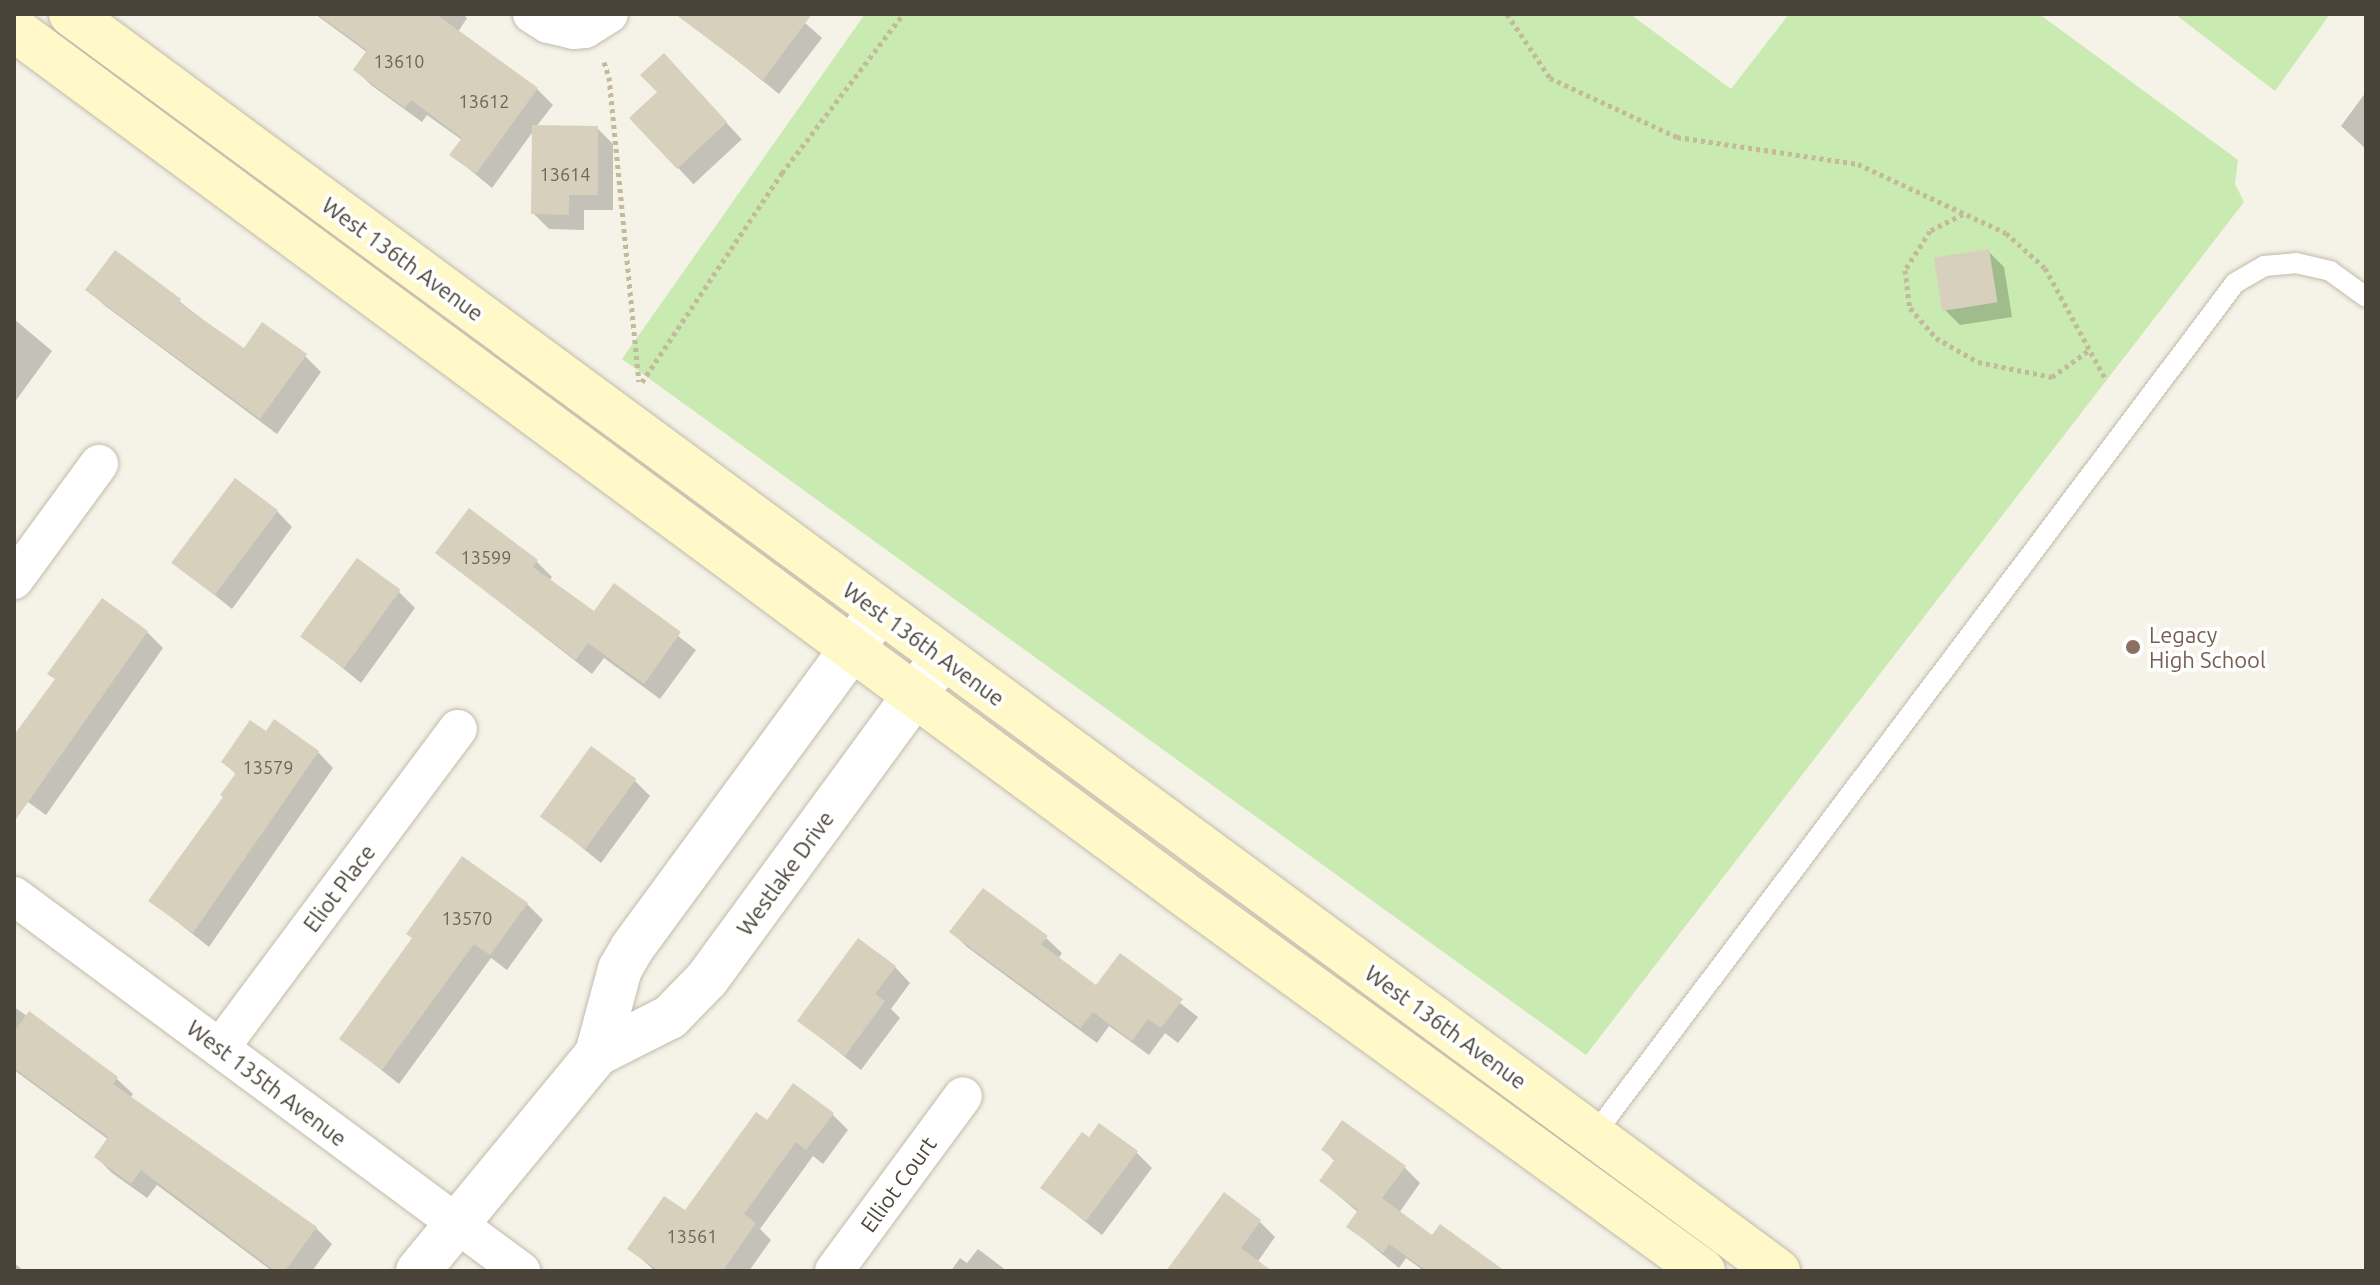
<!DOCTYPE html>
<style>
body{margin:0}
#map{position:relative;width:2380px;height:1285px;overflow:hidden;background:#f5f2e8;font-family:Ubuntu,sans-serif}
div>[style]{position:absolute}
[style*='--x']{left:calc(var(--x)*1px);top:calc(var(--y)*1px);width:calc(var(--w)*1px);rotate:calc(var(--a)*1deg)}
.green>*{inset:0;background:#c9eab0}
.shadow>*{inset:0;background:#0003;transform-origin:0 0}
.building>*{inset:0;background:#d7d0bd;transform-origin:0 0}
.path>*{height:5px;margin-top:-2.5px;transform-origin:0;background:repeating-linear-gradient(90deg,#c3b99b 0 4px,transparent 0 8px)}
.roads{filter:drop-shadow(0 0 2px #c1bcaa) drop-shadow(0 0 2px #c1bcaa)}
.service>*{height:20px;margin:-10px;padding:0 10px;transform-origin:10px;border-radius:10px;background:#fff}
.minor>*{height:38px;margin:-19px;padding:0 19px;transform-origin:19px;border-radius:19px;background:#fff}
.tertiary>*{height:44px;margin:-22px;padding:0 22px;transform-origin:22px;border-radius:22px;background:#fff}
.secondary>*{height:44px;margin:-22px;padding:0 22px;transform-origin:22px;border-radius:22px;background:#fff8c8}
.dots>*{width:22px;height:22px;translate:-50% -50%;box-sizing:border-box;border:4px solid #fff;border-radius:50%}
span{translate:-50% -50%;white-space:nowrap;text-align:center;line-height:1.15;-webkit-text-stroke:7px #fff;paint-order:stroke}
.number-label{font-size:18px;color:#6c6758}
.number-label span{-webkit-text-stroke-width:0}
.street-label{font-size:22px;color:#494437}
.education-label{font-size:22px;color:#785e54}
.left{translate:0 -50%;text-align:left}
.frame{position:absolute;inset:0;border:16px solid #494437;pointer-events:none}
</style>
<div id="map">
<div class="green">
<div style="clip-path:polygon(865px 14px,1630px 14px,1731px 89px,1789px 14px,2039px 14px,2238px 160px,2235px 184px,2244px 202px,1586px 1055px,622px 359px)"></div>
<div style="clip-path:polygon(2175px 14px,2330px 14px,2275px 91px)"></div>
</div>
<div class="shadow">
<div style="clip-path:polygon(315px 14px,463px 14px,467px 18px,458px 32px,537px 89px,553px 105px,536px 127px,597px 128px,613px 144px,613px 210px,584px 210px,584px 230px,549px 229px,533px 213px,534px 130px,492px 188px,452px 155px,462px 140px,427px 115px,422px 122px,371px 85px,356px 70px,368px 53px)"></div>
<div style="clip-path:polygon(701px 14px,795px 14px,822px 38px,779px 94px,693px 25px)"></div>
<div style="left:679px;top:72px;width:92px;height:66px;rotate:47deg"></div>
<div style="clip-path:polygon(2366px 92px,2366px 149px,2341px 126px)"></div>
<div style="clip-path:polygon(1988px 251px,2004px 267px,2012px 317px,1960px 325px,1944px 309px)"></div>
<div style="clip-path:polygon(116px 253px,244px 351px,305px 356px,321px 372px,277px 434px,104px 305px,88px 290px)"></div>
<div style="clip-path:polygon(14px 319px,52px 351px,14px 403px)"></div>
<div style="clip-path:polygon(277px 511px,292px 527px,232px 609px,175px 563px)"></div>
<div style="clip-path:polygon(437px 553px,536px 561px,552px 577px,549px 581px,594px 614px,614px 586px,696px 650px,660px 699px,604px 658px,592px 674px)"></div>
<div style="clip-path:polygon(399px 592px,415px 608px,361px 683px,303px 636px)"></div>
<div style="clip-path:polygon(147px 632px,163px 648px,46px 815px,14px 792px,14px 738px,57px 680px)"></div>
<div style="clip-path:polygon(266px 734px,318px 752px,333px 768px,209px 947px,151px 901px,226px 798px,237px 775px,223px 762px)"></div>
<div style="clip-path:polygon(634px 780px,650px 796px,601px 863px,543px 816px)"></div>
<div style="clip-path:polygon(527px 904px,543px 920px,507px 970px,491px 958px,399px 1084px,341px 1038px)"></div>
<div style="clip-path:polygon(952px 932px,1046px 938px,1062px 953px,1058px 959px,1096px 988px,1120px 956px,1198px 1017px,1178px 1043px,1165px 1033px,1149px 1055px,1109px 1026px,1097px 1043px,967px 947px)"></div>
<div style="clip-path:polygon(895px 967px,910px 983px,891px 1009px,900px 1018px,861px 1070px,800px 1021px)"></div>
<div style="clip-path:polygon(14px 1007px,117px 1079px,133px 1094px,130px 1098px,316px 1228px,332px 1244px,312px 1271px,272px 1271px,157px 1185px,147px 1198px,112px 1173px,96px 1157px,109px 1140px,14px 1070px)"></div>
<div style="clip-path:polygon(832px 1114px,848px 1130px,823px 1164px,813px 1156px,760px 1229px,771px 1240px,749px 1271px,655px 1271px,629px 1248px,685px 1213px,767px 1123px)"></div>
<div style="clip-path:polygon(1089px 1140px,1136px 1152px,1152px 1168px,1102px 1235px,1043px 1188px)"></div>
<div style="clip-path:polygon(1323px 1150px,1404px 1167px,1420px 1183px,1399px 1213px,1432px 1237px,1502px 1271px,1424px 1271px,1406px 1258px,1399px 1268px,1349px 1227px,1359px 1213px,1321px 1181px,1335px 1161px)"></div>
<div style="clip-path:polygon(1260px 1222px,1275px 1237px,1256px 1264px,1264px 1271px,1169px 1271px)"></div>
<div style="clip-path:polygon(978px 1249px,1007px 1271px,951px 1271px,960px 1258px,967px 1263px)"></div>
<div style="clip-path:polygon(14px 1263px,24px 1271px,14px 1271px)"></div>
</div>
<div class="building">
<div style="clip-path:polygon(317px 14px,436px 14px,538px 88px,476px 174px,449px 155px,462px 138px,411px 100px,405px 108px,353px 70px,367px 50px)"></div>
<div style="clip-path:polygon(675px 14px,812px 14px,763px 80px)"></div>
<div style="clip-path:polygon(664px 53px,727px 122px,677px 169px,629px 118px,657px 92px,640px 75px)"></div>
<div style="clip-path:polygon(532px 125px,598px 126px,598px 195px,569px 195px,569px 215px,531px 214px)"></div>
<div style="left:1989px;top:249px;width:54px;height:56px;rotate:81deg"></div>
<div style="clip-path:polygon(115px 250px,181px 299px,179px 303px,244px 348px,262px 322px,307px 354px,260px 419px,85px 290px)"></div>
<div style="left:235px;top:478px;width:54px;height:106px;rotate:37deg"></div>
<div style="clip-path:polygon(469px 508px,538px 560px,533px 567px,594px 611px,614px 583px,681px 632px,644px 684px,588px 643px,576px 660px,435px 553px)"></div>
<div style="left:357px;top:558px;width:54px;height:97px;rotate:36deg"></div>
<div style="clip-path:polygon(102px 598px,148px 631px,14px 822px,14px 735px,55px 679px,47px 674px)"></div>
<div style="clip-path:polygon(274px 719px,319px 751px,193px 933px,148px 901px,223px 797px,220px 795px,236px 773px,221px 762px,250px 720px,266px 731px)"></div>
<div style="left:591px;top:746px;width:56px;height:87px;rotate:36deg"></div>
<div style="clip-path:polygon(462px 856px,528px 903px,490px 955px,474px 944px,382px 1070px,339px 1039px,412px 938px,406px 934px)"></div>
<div style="clip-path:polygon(983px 888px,1048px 936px,1041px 944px,1096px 985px,1120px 953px,1183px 999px,1161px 1028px,1148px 1019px,1132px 1041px,1093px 1012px,1080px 1028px,949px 932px)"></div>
<div style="clip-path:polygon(858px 938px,896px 966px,875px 994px,885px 1001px,845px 1056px,797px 1021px)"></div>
<div style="clip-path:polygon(29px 1011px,118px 1077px,113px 1084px,317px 1227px,285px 1271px,275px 1271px,141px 1170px,131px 1184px,94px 1157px,108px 1137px,14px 1068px,14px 1032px)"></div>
<div style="clip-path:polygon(793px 1083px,834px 1113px,806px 1150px,796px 1142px,744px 1214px,756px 1223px,723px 1271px,659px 1271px,627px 1249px,664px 1196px,685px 1210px,756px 1112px,767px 1120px)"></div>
<div style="clip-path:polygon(1342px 1120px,1406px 1166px,1382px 1198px,1432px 1235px,1440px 1224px,1505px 1271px,1427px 1271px,1389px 1244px,1383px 1253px,1346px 1227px,1358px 1210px,1319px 1181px,1335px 1159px,1321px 1150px)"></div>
<div style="clip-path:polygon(1099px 1123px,1138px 1151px,1086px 1221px,1040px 1188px,1082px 1132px,1089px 1137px)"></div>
<div style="clip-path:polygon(1224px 1192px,1261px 1220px,1241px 1248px,1272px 1271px,1166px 1271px)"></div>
</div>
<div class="path">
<div style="--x:1507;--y:14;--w:77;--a:56.1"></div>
<div style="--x:1550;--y:78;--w:140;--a:24.9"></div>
<div style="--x:1677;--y:137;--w:183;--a:8.5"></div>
<div style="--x:1858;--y:164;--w:163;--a:25"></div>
<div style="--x:2006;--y:233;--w:52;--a:41.9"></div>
<div style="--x:2045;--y:268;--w:128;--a:61.4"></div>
<div style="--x:604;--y:62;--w:16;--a:72"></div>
<div style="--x:609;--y:77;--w:306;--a:84.4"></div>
<div style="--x:1963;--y:214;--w:37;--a:153"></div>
<div style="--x:1930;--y:231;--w:46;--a:122.7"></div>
<div style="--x:1905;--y:270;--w:38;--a:83"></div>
<div style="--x:1910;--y:308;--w:40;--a:49"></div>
<div style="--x:1936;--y:338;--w:48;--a:29.7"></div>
<div style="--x:1978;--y:362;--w:76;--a:11.5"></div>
<div style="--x:2052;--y:377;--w:46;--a:-36.1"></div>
<div style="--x:642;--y:382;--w:252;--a:-56.2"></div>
<div style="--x:782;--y:173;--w:200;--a:-52.7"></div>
</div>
<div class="roads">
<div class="service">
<div style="--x:1591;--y:1139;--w:1071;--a:-53.04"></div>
<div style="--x:2235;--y:283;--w:34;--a:-30"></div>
<div style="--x:2264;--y:266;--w:32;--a:-5"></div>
<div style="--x:2296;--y:263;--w:35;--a:13"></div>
<div style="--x:2330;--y:271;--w:44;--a:35.8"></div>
</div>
<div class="minor">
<div style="--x:532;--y:14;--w:19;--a:32"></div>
<div style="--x:548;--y:24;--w:26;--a:13"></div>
<div style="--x:573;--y:30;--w:12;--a:-5"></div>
<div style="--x:585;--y:29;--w:28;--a:-32"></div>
<div style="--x:14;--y:580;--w:144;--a:-53.8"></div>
<div style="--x:14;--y:896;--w:631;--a:36.49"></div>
<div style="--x:220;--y:1048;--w:398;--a:-53.3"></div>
<div style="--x:834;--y:1271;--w:217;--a:-53.6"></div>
</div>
<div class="tertiary">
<div style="--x:597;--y:1054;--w:88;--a:-74.9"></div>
<div style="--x:620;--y:969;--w:24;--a:-60"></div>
<div style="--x:632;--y:948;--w:418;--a:-53.7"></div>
<div style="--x:418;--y:1271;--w:281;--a:-50.5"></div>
<div style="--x:597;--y:1054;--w:82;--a:-26.9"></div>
<div style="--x:670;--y:1017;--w:53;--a:-45.8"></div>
<div style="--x:707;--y:979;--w:399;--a:-53.8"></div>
</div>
<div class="secondary">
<div style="--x:71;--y:14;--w:2120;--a:36.37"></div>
<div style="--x:14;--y:29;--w:1451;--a:36.48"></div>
<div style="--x:1181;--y:892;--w:645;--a:35.98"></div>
</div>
</div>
<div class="dots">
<div style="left:2133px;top:647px;background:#8d6e63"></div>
</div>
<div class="number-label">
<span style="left:399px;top:61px">13610</span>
<span style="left:484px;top:101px">13612</span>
<span style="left:565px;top:174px">13614</span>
<span style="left:486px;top:557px">13599</span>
<span style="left:268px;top:767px">13579</span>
<span style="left:467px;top:918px">13570</span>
<span style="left:692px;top:1236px">13561</span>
</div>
<div class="street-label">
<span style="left:403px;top:259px;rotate:36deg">West 136th Avenue</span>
<span style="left:924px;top:644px;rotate:36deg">West 136th Avenue</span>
<span style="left:785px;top:873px;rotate:-54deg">Westlake Drive</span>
<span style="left:339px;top:888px;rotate:-53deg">Eliot Place</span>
<span style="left:1446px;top:1027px;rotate:36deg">West 136th Avenue</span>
<span style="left:267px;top:1083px;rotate:37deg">West 135th Avenue</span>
<span style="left:898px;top:1184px;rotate:-54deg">Elliot Court</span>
</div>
<div class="education-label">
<span class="left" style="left:2149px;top:647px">Legacy<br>High School</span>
</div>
<div class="frame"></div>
</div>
